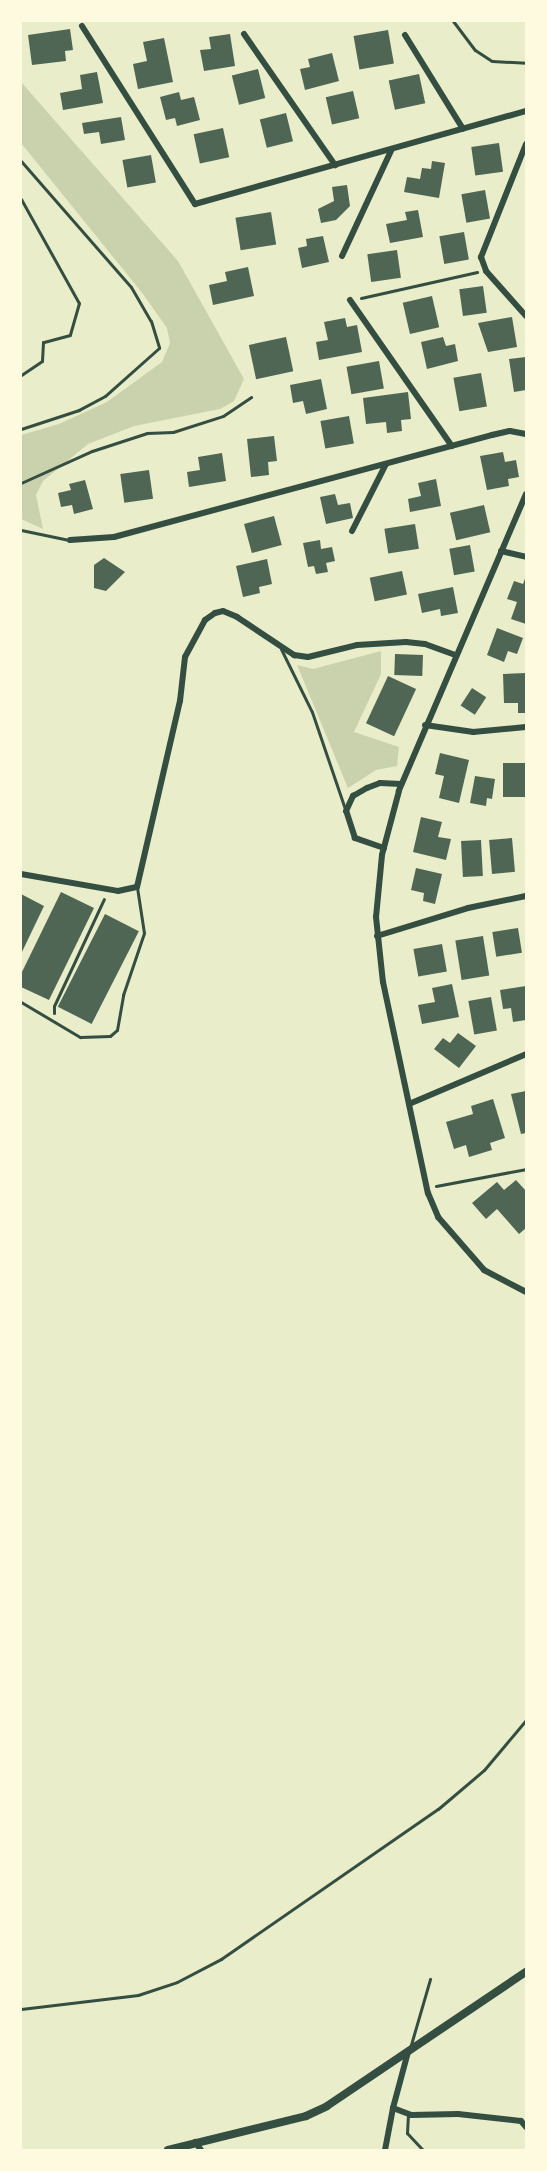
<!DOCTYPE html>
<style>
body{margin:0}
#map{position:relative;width:547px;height:2171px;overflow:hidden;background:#e9edc9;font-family:Figtree,sans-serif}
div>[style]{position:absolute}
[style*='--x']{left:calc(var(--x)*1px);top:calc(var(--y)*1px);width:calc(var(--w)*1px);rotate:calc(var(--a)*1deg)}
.green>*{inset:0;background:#cad2ad}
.building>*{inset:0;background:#4f6655;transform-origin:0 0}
.path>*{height:3px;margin:-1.5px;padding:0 1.5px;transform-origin:1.5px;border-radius:1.5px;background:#344e41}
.service>*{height:3px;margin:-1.5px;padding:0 1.5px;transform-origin:1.5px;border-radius:1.5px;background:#344e41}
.minor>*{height:6px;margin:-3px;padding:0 3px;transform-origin:3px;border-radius:3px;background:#344e41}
.tertiary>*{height:8px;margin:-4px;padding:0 4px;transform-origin:4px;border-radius:4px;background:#344e41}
span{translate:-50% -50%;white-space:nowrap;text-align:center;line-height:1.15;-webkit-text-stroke:4.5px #fefae0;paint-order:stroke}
.frame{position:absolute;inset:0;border:22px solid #fefae0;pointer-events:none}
</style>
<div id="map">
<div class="green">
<div style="clip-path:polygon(21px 82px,178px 261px,244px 379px,234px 401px,220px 409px,134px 426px,88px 444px,43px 481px,36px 495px,43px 529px,21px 519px,21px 435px,59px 424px,107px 402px,162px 362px,170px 343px,167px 328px,143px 294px,21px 143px)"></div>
<div style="clip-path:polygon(381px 651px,381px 674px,354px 732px,399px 747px,397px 766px,376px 770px,348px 788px,297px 665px,313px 669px)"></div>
</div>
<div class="building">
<div style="clip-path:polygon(70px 29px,73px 50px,65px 51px,66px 61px,32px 65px,28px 35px)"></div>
<div style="left:388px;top:30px;width:34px;height:35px;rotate:80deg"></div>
<div style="clip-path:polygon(230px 34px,235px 66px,204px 71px,200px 50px,211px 49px,209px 37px)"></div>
<div style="clip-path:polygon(164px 38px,173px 82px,138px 89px,133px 64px,147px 61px,143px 42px)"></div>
<div style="clip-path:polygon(332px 53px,339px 81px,305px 90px,300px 69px,310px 67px,308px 59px)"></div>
<div style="left:258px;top:69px;width:30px;height:27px;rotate:76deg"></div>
<div style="clip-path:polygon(97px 72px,103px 103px,63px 110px,60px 93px,82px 89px,80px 75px)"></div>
<div style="left:419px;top:74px;width:30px;height:31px;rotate:78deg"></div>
<div style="left:353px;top:91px;width:28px;height:28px;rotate:77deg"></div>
<div style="clip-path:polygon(179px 92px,181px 100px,194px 97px,200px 120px,177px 126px,175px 118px,166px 120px,160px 97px)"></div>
<div style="left:286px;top:113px;width:29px;height:27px;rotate:76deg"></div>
<div style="clip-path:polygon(121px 117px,125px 140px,101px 144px,99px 132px,84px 134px,82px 123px)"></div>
<div style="left:223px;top:128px;width:30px;height:30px;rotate:78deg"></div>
<div style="left:499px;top:143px;width:29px;height:28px;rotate:82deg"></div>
<div style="left:151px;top:155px;width:28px;height:29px;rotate:80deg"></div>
<div style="clip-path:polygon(432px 161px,445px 163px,439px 198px,404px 192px,407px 177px,420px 179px,422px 168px,431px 169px)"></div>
<div style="clip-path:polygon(347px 185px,350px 206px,336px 220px,321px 223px,318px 209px,334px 201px,332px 187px)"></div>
<div style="left:485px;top:190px;width:29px;height:24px;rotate:80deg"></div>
<div style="clip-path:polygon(418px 210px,423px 237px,390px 243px,386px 224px,407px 220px,405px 212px)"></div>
<div style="left:271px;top:212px;width:33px;height:36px;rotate:81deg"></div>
<div style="left:464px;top:232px;width:28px;height:25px;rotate:80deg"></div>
<div style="clip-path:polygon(323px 236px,329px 262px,302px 268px,298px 248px,307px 246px,306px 239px)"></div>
<div style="left:397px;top:250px;width:28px;height:30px;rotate:82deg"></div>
<div style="clip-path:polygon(248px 267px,254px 296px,213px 305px,209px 285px,227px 281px,225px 272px)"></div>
<div style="left:483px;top:286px;width:27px;height:24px;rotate:82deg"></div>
<div style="left:432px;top:296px;width:32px;height:30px;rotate:77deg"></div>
<div style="clip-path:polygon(512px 317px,517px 347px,488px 352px,478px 323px)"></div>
<div style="clip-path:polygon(345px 318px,347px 327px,357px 325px,362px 352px,319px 360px,316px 342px,328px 340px,324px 322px)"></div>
<div style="left:286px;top:337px;width:35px;height:38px;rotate:78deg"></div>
<div style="clip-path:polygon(443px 337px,446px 346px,455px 344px,458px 361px,427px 369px,421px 342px)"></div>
<div style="clip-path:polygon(526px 357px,526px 390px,514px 392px,509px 359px)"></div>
<div style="left:379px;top:361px;width:28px;height:33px;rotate:80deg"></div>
<div style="left:481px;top:373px;width:34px;height:28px;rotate:80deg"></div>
<div style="clip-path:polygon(321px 379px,327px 409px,306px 414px,303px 401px,293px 403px,290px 385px)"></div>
<div style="clip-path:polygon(408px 392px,411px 419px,401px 420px,402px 431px,387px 433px,386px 422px,366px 424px,363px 398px)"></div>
<div style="left:349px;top:416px;width:28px;height:29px;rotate:80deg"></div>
<div style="clip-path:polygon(274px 436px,277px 461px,268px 462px,269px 475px,251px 477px,247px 439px)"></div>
<div style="clip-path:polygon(503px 452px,505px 462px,516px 460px,519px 477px,508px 479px,509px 486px,487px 490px,480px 456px)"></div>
<div style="clip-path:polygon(222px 453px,226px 481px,189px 487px,187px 472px,200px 470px,198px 457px)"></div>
<div style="left:149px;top:470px;width:29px;height:29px;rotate:82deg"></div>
<div style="clip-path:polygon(436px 479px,441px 506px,410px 512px,408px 499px,421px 496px,418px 483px)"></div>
<div style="clip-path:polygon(85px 480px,93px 509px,74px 514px,72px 505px,61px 507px,58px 493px,71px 490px,69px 484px)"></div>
<div style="clip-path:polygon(335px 494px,338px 505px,350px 503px,353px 518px,326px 524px,320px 497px)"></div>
<div style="left:484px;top:505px;width:28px;height:35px;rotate:77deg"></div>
<div style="left:274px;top:516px;width:30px;height:31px;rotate:75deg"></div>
<div style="left:415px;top:524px;width:25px;height:31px;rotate:81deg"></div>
<div style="clip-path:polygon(320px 540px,321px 549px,332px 547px,335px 561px,326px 563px,328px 572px,316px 574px,314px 566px,308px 567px,303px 543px)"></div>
<div style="left:470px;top:545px;width:27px;height:21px;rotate:80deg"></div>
<div style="clip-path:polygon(104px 558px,125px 572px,106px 591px,94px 588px,94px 565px)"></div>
<div style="clip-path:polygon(267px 559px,272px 584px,259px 587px,260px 593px,243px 597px,236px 566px)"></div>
<div style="left:402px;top:571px;width:24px;height:33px;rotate:78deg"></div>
<div style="clip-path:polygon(526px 576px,526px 624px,511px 619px,517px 602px,507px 599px,514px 581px,523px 584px)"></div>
<div style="clip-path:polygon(453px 587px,458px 613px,441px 616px,440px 609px,422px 613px,418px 594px)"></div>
<div style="clip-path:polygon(497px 628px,523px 638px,517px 654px,508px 651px,504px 662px,487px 655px)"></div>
<div style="left:395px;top:654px;width:28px;height:21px;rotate:2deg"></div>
<div style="clip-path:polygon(526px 673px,526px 713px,518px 713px,518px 703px,504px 703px,503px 674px)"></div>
<div style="left:388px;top:676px;width:31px;height:52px;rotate:25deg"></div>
<div style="left:472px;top:688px;width:17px;height:21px;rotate:33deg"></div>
<div style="clip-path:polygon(440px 753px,469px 760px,459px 803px,439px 798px,444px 776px,435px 774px)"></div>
<div style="left:526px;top:763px;width:34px;height:23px;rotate:90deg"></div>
<div style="clip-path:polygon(475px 776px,495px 779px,492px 799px,487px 798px,486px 806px,470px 803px)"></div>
<div style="clip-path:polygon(421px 817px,442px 822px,438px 837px,451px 839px,446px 860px,413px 852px)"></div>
<div style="left:512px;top:838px;width:34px;height:23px;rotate:85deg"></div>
<div style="left:481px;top:840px;width:36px;height:20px;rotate:87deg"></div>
<div style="clip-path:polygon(416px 868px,442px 874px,435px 904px,423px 901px,424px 893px,411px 890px)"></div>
<div style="clip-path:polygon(61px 892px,94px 908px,49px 1000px,21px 987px,21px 974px)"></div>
<div style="clip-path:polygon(21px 894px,44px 906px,21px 954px)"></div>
<div style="left:105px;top:914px;width:38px;height:104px;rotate:27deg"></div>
<div style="left:518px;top:928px;width:25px;height:26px;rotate:81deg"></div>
<div style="left:483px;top:936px;width:40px;height:28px;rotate:81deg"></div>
<div style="left:442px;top:944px;width:28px;height:29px;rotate:80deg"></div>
<div style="clip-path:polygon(452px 984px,459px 1017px,422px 1024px,418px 1005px,435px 1002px,432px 988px)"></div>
<div style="clip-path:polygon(526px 986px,526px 1020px,513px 1022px,511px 1008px,503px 1009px,500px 990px)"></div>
<div style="left:491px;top:997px;width:34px;height:23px;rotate:80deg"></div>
<div style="clip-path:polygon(458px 1033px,476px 1046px,459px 1068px,434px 1049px,443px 1038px,450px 1043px)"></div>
<div style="clip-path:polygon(526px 1091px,526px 1133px,521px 1134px,511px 1094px)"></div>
<div style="clip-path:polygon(493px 1099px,505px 1138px,490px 1143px,492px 1150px,469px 1157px,466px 1145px,454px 1149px,446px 1122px,473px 1114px,471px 1106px)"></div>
<div style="clip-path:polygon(516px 1180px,526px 1191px,526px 1228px,519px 1234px,497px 1209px,486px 1219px,472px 1203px,497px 1182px,504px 1190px)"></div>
</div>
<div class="path">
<div style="--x:21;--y:199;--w:119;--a:60.9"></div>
<div style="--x:79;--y:303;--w:33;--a:106"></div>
<div style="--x:70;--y:335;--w:28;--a:165"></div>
<div style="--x:43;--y:342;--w:19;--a:93"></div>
<div style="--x:42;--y:361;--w:25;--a:146"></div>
<div style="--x:361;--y:298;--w:119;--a:-12.6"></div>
<div style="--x:54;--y:1013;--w:7;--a:-90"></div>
<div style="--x:54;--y:1006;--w:118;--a:-65"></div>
<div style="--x:526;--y:1158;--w:16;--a:90"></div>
<div style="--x:436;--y:1186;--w:92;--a:-10.7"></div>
</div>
<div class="service">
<div style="--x:453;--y:21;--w:36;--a:53"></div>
<div style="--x:475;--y:50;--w:20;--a:33"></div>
<div style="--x:492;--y:61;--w:34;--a:3"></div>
<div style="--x:21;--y:161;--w:167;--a:48.9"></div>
<div style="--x:131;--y:287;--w:39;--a:60"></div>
<div style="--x:151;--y:321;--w:28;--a:73"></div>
<div style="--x:159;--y:348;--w:72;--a:138.4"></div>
<div style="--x:105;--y:396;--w:30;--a:152"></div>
<div style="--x:79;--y:410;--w:61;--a:161.9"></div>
<div style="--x:21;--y:483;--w:78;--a:-24.3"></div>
<div style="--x:92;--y:451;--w:58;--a:-18.1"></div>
<div style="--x:147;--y:433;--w:26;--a:-2"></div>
<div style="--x:173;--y:432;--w:52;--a:-17.7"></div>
<div style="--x:223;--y:416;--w:34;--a:-34"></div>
<div style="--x:21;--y:530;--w:49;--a:11.8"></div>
<div style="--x:281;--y:649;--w:70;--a:63.8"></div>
<div style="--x:312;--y:712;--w:102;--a:71.2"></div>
<div style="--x:21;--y:1002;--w:69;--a:30.7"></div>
<div style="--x:80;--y:1037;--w:30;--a:-2"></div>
<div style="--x:110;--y:1036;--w:9;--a:-41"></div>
<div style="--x:117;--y:1030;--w:36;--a:-80"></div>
<div style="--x:123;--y:995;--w:65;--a:-71.3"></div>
<div style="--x:144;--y:933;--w:47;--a:-98.7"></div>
<div style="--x:21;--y:2009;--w:118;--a:-6.8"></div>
<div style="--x:138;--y:1995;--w:41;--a:-18.4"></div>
<div style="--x:177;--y:1982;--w:50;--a:-27.6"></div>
<div style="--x:221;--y:1959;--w:264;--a:-34.7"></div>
<div style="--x:438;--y:1809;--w:60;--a:-40.3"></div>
<div style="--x:484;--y:1770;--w:65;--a:-50"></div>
<div style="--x:410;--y:2048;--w:72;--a:-73.8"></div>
<div style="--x:408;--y:2114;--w:19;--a:93"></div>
<div style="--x:407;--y:2133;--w:23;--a:47"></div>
</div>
<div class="minor">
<div style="--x:82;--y:26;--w:211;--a:57.6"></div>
<div style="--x:195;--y:204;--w:344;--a:-15.7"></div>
<div style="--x:244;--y:34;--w:160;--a:55.2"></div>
<div style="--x:405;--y:35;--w:110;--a:58.3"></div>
<div style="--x:526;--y:144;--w:122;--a:111.7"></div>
<div style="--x:481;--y:257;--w:15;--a:70"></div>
<div style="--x:486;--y:271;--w:60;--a:48.4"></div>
<div style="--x:342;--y:256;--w:118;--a:-65"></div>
<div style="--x:350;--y:300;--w:178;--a:55.1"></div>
<div style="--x:526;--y:494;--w:323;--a:113.2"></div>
<div style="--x:399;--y:791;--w:66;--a:104.9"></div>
<div style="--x:382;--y:855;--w:62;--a:95.5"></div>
<div style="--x:376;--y:917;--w:65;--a:83.9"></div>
<div style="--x:383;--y:982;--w:216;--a:78"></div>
<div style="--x:428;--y:1193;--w:26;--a:67"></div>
<div style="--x:438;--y:1217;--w:70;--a:49"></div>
<div style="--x:484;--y:1270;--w:47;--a:27.6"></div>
<div style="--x:352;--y:531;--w:75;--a:-63.1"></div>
<div style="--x:70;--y:540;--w:44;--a:-3.9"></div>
<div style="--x:114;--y:537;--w:392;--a:-15.1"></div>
<div style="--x:492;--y:435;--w:18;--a:-13"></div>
<div style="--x:510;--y:431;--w:16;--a:11"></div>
<div style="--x:501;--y:551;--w:26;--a:13"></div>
<div style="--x:425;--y:725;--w:49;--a:8.3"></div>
<div style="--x:473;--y:732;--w:53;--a:-5.4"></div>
<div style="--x:384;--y:848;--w:31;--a:-161"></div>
<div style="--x:355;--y:838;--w:28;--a:-108"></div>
<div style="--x:346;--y:811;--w:17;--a:-65"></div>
<div style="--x:353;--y:796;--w:16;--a:-30"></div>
<div style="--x:367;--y:788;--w:14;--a:-21"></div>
<div style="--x:380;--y:783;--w:21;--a:3"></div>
<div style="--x:21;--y:874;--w:98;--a:9.9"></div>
<div style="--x:118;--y:891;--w:19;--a:-12"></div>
<div style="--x:137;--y:887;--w:191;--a:-77"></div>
<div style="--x:180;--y:701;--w:44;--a:-83.5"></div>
<div style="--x:185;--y:657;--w:42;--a:-61.6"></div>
<div style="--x:205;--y:620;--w:12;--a:-35"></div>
<div style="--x:215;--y:613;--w:8;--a:-14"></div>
<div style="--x:223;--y:611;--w:15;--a:23"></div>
<div style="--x:237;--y:617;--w:69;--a:33.7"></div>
<div style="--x:294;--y:655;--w:14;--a:8"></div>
<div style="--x:308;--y:657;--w:50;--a:-13.8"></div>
<div style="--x:357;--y:645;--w:49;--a:-3.5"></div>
<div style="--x:406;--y:642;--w:19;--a:6"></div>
<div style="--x:425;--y:644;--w:33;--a:20"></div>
<div style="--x:377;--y:936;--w:95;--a:-17.1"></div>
<div style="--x:468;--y:908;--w:59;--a:-11.7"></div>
<div style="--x:409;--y:1104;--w:127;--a:-23.1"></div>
<div style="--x:408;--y:2052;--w:58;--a:105"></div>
<div style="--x:393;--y:2108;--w:19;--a:21"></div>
<div style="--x:411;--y:2115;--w:47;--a:-1.2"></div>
<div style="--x:458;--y:2114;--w:63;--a:6.3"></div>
<div style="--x:521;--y:2121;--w:8;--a:50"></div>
<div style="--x:195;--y:2142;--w:10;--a:53"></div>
<div style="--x:385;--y:2150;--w:43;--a:-79.2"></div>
</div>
<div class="tertiary">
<div style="--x:168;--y:2150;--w:142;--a:-13.8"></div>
<div style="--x:306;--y:2116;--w:23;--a:-25"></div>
<div style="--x:327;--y:2106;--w:240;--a:-34"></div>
</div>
<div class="frame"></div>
</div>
